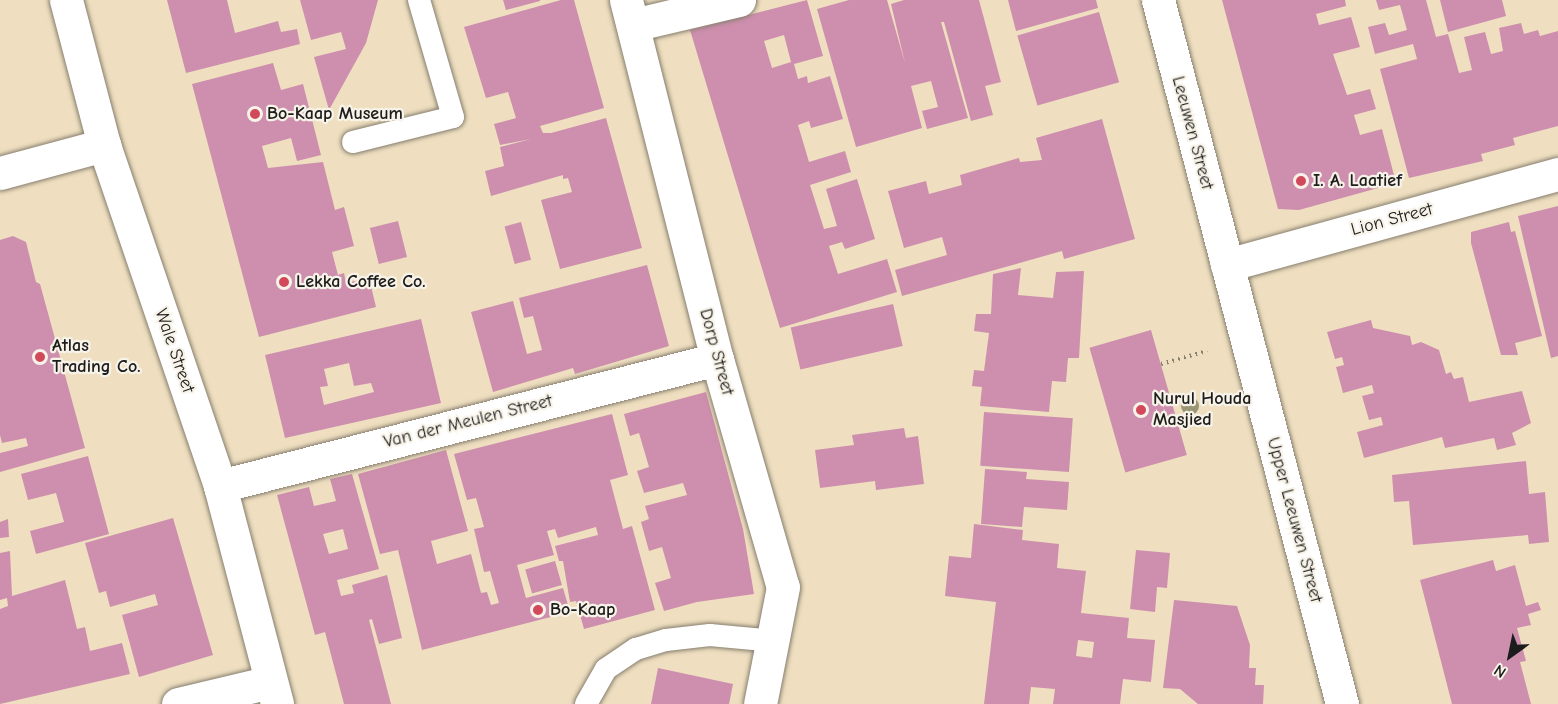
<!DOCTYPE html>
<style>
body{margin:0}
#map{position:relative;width:1558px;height:704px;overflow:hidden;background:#efdfc0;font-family:"Comic Neue",sans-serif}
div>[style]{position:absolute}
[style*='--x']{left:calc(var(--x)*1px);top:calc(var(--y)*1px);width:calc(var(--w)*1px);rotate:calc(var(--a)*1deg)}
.building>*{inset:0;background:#cd8fad;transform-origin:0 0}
.path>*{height:4px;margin-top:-2px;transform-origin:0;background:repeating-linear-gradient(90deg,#867e6e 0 1.5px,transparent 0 6px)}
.roads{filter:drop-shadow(0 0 2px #867e6e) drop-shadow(0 0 2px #867e6e)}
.service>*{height:22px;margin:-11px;padding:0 11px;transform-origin:11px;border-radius:11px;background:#fff}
.minor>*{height:33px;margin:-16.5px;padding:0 16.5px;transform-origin:16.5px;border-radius:16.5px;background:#fff}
.trees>*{width:18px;height:18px;margin:-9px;border-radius:50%;background:#999676}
.dots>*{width:16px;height:16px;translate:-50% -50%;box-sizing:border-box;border:3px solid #f7f3e8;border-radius:50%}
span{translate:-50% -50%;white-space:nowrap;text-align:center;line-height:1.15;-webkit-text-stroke:4.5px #f7f3e8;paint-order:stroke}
.poi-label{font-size:18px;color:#1c1c1c;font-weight:700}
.left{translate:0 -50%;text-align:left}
.street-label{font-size:18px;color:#1c1c1c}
.north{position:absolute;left:1480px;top:626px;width:60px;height:60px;-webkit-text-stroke:4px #f7f3e8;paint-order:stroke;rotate:213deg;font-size:16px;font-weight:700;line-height:24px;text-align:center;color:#1c1c1c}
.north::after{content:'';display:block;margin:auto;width:21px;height:27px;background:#1c1c1c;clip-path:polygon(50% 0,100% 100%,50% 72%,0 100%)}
</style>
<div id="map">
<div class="building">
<div style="clip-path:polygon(167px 0,227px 0,235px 33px,278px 21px,281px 32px,297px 29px,300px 44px,186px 73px)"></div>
<div style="clip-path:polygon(300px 0,378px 0,366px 43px,329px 110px,314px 57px,346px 49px,341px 32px,311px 40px)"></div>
<div style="clip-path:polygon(503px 0,540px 0,540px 1px,506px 10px)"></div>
<div style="clip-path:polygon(561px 0,574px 0,604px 108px,540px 126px,543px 133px,551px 133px,606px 118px,642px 248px,560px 269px,541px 200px,572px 192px,568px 178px,563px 179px,563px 175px,491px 196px,485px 171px,504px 166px,500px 147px,531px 139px,500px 145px,494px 124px,516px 118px,508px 92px,486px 98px,464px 27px)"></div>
<div style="clip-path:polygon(evenodd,807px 0,823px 56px,794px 64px,798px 79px,807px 76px,808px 83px,830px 76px,843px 119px,811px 128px,809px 121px,798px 125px,809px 162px,845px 151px,851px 172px,810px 185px,824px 229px,837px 226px,826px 189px,857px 179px,875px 239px,845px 249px,842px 242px,829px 246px,838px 274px,887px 259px,897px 292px,780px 328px,690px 30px,807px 0,784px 35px,791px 62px,772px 68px,764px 41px,784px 35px)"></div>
<div style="clip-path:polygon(849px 0,887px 0,905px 63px,891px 4px,904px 0,979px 0,1001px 82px,985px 86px,993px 115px,971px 121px,944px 22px,941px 22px,968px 118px,927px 129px,922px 111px,938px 107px,931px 81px,911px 86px,922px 128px,856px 147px,817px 9px)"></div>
<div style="clip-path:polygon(1008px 0,1096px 0,1098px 8px,1016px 31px)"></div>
<div style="clip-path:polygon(1222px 0,1345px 0,1346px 6px,1316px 14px,1319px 25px,1351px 17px,1360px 47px,1333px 54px,1347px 95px,1370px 89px,1376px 109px,1354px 115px,1360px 135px,1382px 129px,1396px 183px,1299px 210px,1278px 209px)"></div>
<div style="clip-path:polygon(1376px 0,1426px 0,1436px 37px,1448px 34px,1459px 73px,1472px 70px,1464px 37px,1485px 32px,1491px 54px,1503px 51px,1499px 28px,1521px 23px,1524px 34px,1538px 30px,1540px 36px,1558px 31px,1558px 126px,1513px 138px,1515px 145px,1481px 154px,1483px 161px,1409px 178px,1380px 69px,1417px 59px,1413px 44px,1375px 54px,1368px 27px,1385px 23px,1389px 35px,1407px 30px,1400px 5px,1379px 10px)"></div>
<div style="clip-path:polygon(1440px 0,1502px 0,1506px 16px,1448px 32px)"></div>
<div style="left:1099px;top:12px;width:73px;height:85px;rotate:74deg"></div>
<div style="clip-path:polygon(273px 63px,281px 90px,303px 84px,321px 155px,297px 161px,291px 138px,262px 146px,268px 168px,323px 162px,335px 210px,344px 207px,354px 246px,332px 252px,338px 275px,344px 273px,346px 283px,369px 278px,376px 307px,259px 337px,192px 84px)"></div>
<div style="clip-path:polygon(1102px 119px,1135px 239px,1064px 259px,1062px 251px,902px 296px,895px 270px,947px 255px,942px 237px,904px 248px,888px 191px,926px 181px,929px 194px,962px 185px,960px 175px,1019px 158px,1020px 162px,1042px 160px,1036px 138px)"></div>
<div style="clip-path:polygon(1558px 206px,1558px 356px,1551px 358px,1518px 216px)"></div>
<div style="left:398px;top:221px;width:37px;height:29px;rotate:76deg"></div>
<div style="left:521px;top:222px;width:39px;height:17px;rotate:75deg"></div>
<div style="clip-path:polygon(1509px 222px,1511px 232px,1515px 231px,1542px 336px,1515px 343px,1518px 355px,1501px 355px,1471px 243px,1471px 232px)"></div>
<div style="clip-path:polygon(13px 236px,26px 242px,36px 282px,40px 284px,85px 448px,0 472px,0 453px,28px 446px,26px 438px,2px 443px,0 435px,0 240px)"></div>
<div style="clip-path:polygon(647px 265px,669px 346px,575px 374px,573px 368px,493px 392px,471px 312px,513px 301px,527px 354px,542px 350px,533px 316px,524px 318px,519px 298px)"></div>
<div style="clip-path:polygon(1021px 268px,1018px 295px,1053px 298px,1056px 272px,1084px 271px,1079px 358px,1068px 358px,1066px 382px,1052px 381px,1049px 412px,980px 406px,982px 387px,972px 386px,974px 370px,984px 371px,989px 333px,974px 331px,976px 314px,991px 314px,993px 274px)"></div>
<div style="left:893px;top:304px;width:43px;height:105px;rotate:77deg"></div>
<div style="clip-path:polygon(evenodd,421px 319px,441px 403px,285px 438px,265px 355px,421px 319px,349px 363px,354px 386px,371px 383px,374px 392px,324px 405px,320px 387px,328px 386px,324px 369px,349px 363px)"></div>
<div style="clip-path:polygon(1371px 320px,1373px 328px,1410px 336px,1412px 345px,1421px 342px,1439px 350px,1446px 374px,1451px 372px,1454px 379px,1463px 377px,1469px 402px,1522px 391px,1531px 423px,1512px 433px,1516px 445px,1497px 450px,1494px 438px,1445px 448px,1442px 437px,1364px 458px,1357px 432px,1383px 425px,1381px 417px,1369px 420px,1362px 396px,1374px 393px,1372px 385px,1343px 393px,1336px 367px,1344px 365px,1342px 357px,1335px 359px,1327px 332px)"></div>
<div style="left:1151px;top:330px;width:130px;height:64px;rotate:74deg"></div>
<div style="clip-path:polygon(706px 392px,743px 529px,754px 594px,697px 602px,664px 611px,655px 583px,671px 578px,662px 547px,649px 551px,641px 522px,649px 519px,645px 506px,687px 495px,683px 483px,644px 493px,637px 471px,649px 467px,639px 433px,630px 436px,624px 414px)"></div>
<div style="left:984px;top:412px;width:89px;height:54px;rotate:4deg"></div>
<div style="clip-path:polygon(612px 414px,628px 475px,610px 480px,623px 529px,632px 526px,655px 610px,584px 629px,576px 601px,570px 602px,563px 561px,559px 561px,555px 546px,598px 535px,596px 527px,558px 538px,555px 529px,547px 531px,554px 555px,517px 565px,526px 598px,563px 588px,570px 612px,422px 650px,398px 550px,380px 554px,358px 474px,446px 450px,468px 531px,431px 541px,437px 564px,471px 554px,481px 593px,487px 592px,491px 605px,499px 603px,490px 571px,484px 572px,474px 529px,484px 527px,476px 498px,467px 500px,454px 454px)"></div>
<div style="clip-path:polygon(904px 428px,906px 438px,918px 436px,924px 484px,876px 490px,875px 481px,820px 488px,815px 450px,854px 445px,852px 435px)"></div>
<div style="clip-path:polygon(88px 456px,109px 534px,36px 554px,30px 531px,64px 522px,56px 493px,28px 500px,21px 474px)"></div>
<div style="clip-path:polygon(1526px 461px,1529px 494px,1545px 492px,1549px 542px,1529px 544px,1528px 535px,1413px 545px,1409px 501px,1394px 502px,1392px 475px)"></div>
<div style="clip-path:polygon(985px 469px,1027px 472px,1026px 479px,1069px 482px,1067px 510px,1024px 507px,1022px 527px,981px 524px)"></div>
<div style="clip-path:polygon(evenodd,352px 474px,379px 569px,337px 580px,341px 596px,354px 593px,352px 585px,387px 575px,402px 638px,379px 644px,372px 619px,369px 620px,391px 704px,344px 704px,325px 632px,315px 635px,277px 495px,309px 487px,314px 506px,336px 501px,330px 479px,352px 474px,343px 529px,348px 549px,329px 554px,323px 534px,343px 529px)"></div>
<div style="clip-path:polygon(173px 518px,213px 655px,139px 677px,122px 615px,158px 605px,155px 594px,110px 607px,106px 591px,99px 593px,85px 543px)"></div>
<div style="clip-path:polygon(8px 519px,9px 537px,0 538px,0 522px)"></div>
<div style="clip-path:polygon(evenodd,974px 524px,1023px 530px,1022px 540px,1059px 544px,1057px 568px,1086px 571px,1081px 613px,1129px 618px,1127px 638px,1155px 640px,1151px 682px,1123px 679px,1120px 704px,1053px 704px,1055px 689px,1031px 687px,1029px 704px,984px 704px,996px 602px,945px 596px,949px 556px,971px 558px,974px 524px,1078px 640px,1094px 642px,1092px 658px,1076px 656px,1078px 640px)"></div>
<div style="clip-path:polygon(1136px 550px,1170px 553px,1167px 588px,1157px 587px,1155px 612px,1130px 609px)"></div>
<div style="clip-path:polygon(10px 551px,12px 596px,65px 580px,77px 629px,85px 627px,90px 651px,122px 643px,130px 674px,0 704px,0 609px,8px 606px,7px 598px,0 600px,0 553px)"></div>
<div style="clip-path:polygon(1493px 560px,1496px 571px,1515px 565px,1526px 606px,1538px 602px,1541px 610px,1528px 614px,1531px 625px,1517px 628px,1526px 661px,1520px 662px,1531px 704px,1452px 704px,1420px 580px)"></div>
<div style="left:555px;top:561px;width:25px;height:31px;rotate:74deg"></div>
<div style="clip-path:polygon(1174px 600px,1237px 606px,1250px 645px,1249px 668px,1256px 668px,1255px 685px,1264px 685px,1263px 704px,1198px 704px,1180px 689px,1163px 688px)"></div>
<div style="clip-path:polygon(658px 668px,733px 684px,729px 704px,651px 704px)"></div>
</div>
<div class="path">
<div style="--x:1161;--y:364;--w:48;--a:-15.8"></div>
</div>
<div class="roads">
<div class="service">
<div style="--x:353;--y:142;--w:103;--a:-14"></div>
<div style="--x:453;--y:117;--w:122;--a:-106.2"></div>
<div style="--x:586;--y:704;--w:40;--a:-60.3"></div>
<div style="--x:606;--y:669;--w:36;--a:-34"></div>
<div style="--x:636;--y:649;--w:31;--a:-17"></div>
<div style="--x:666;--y:640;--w:44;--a:-6.5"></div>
<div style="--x:710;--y:635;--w:65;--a:5.3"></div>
</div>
<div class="minor">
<div style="--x:66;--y:0;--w:150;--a:75.3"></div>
<div style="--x:104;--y:145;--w:360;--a:71.2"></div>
<div style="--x:220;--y:486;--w:225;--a:75.3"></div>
<div style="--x:626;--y:0;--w:370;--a:75.8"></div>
<div style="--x:717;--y:359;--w:237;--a:73.9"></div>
<div style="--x:783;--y:587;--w:119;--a:101.1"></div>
<div style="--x:1158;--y:0;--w:728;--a:75.35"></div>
<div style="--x:633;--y:25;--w:109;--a:-13.3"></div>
<div style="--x:0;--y:173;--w:108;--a:-15.1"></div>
<div style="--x:1227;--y:265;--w:343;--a:-15.4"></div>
<div style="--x:220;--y:486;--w:513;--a:-14.33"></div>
<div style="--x:178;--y:704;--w:95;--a:-13.4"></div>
</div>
</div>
<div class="trees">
<div style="left:1190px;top:406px"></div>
</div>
<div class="dots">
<div style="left:255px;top:114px;background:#d1495b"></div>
<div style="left:1301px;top:181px;background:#d1495b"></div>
<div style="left:284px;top:282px;background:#d1495b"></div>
<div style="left:40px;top:357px;background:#d1495b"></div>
<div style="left:1141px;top:410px;background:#d1495b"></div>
<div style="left:538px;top:610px;background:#d1495b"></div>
</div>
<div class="poi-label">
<span class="left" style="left:267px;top:114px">Bo-Kaap Museum</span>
<span class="left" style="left:1313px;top:181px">I. A. Laatief</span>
<span class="left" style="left:296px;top:282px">Lekka Coffee Co.</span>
<span class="left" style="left:52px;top:357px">Atlas<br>Trading Co.</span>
<span class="left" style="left:1153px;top:410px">Nurul Houda<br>Masjied</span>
<span class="left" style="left:550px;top:610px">Bo-Kaap</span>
</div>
<div class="street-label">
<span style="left:1192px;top:133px;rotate:75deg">Leeuwen Street</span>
<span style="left:1392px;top:220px;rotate:-15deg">Lion Street</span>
<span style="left:174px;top:351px;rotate:71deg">Wale Street</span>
<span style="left:716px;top:352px;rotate:75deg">Dorp Street</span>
<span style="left:468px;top:422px;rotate:-14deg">Van der Meulen Street</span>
<span style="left:1294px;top:520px;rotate:75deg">Upper Leeuwen Street</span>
</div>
<div class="north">N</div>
</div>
